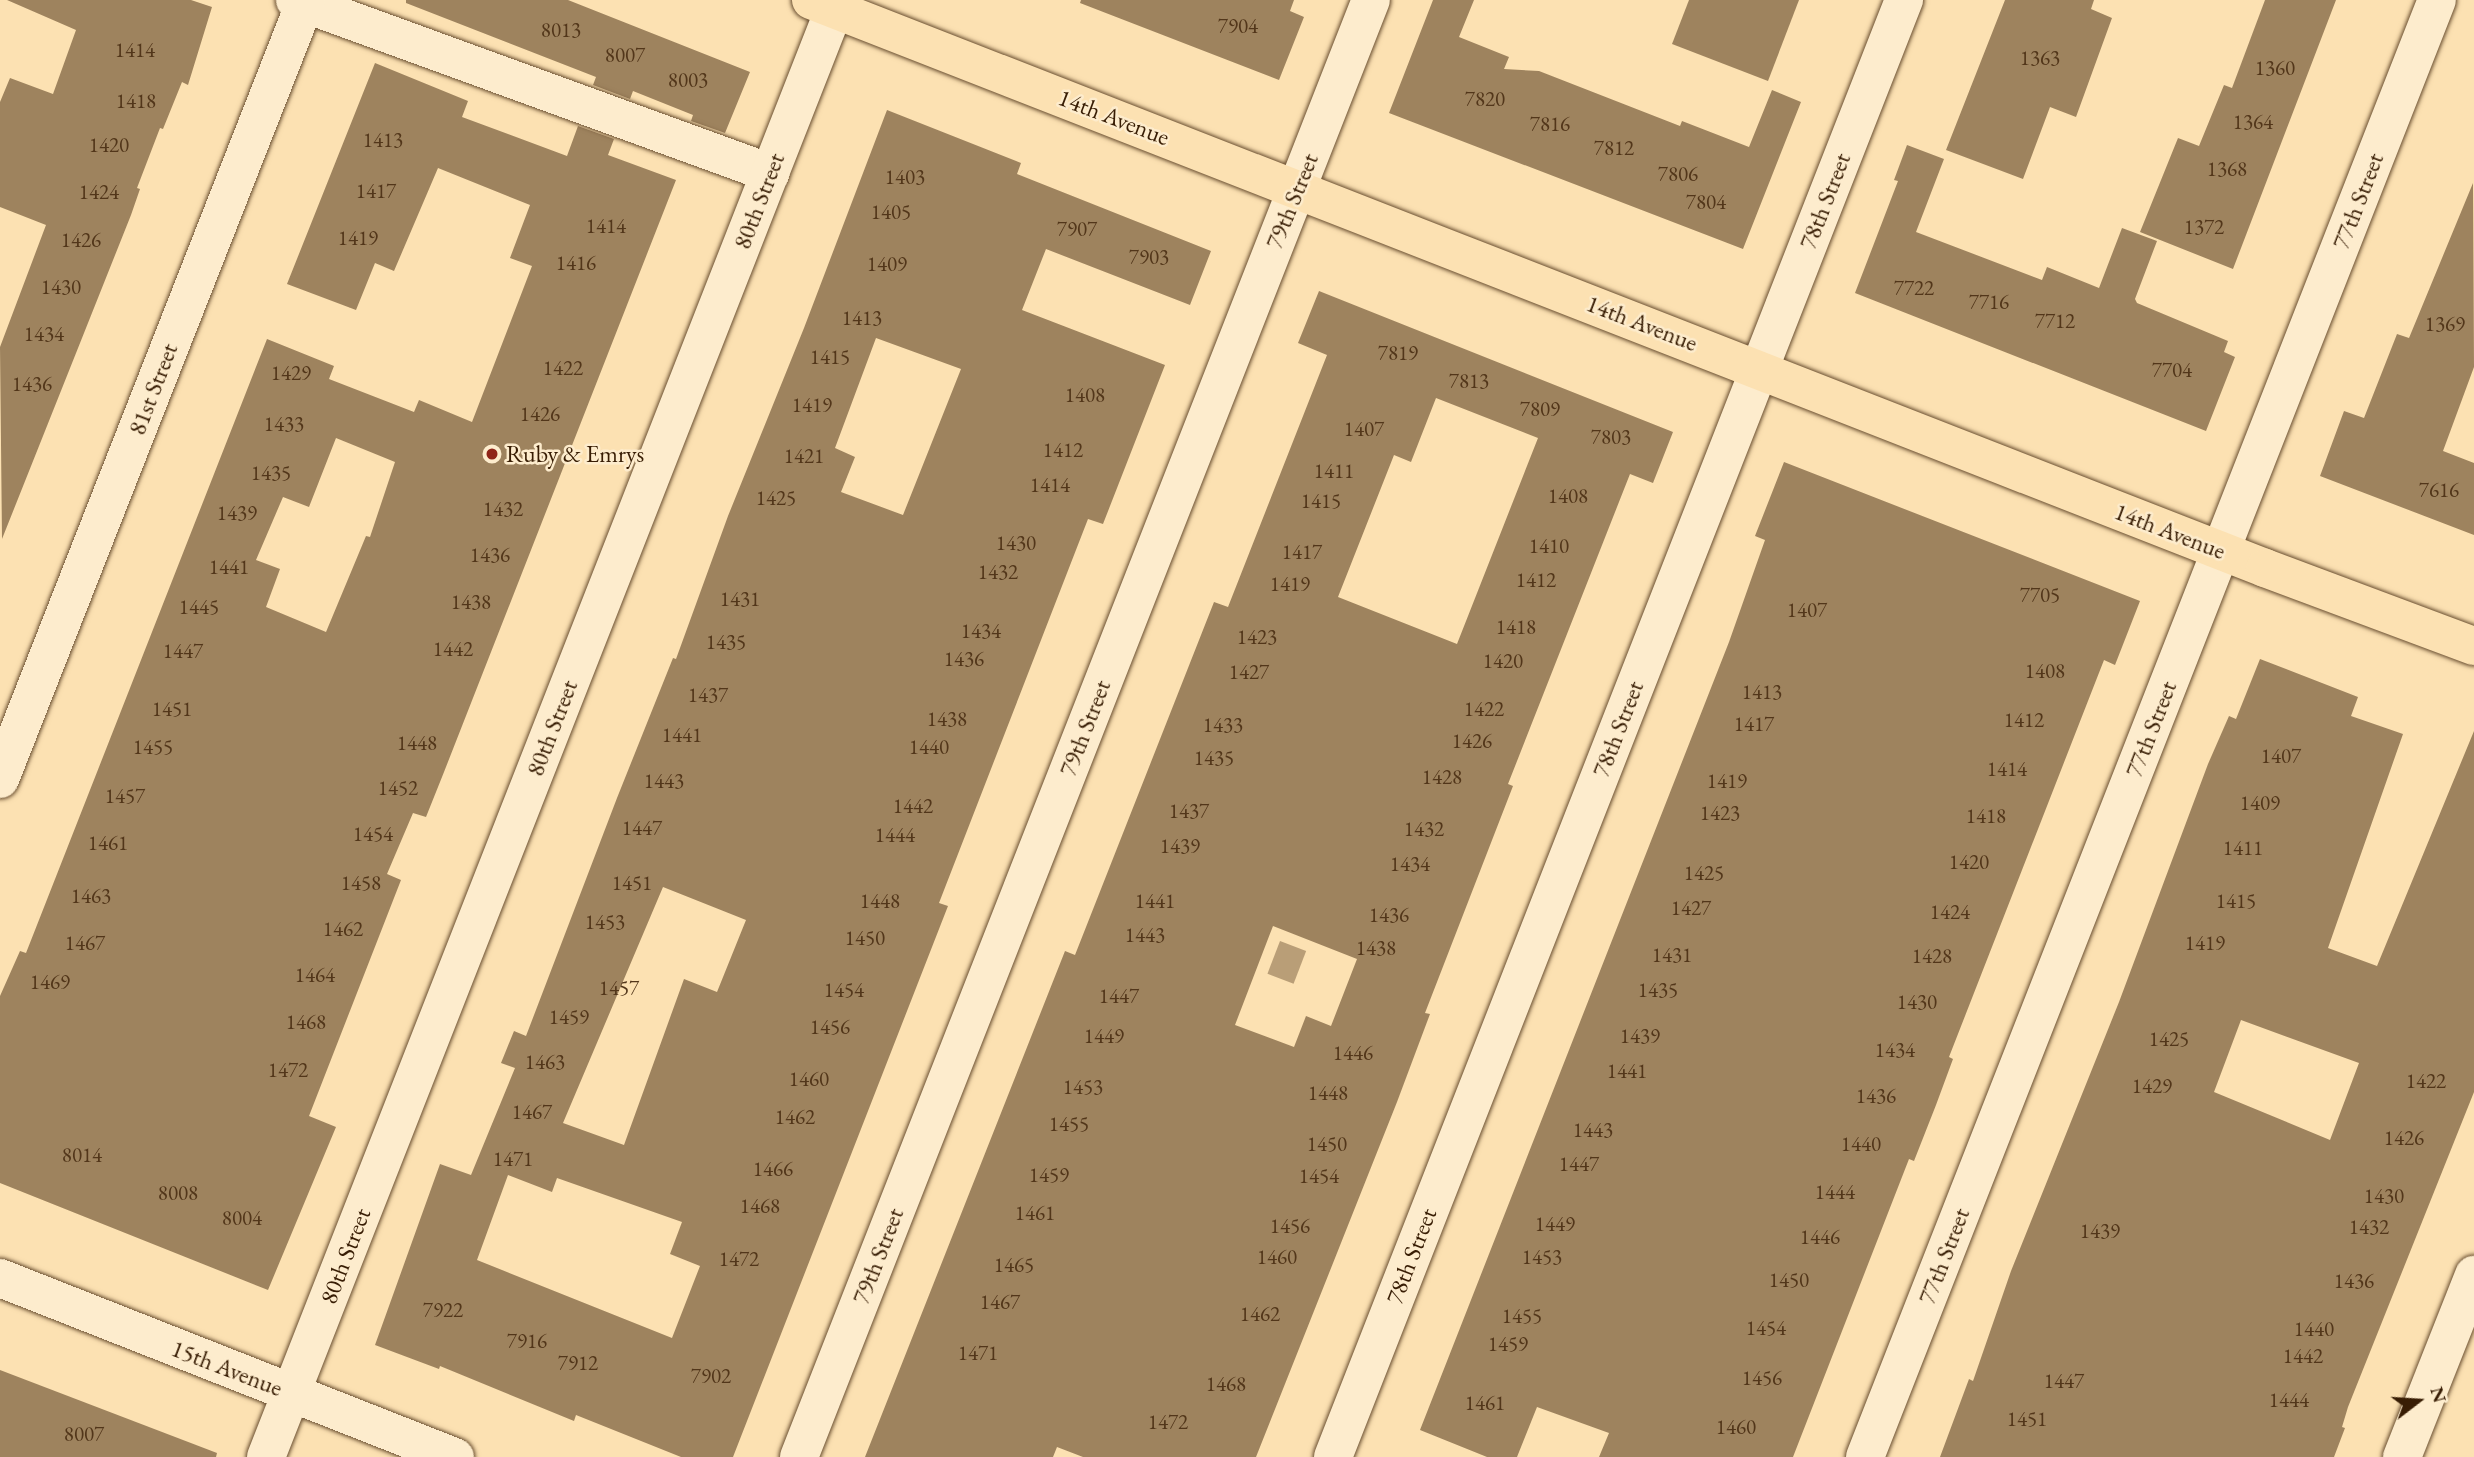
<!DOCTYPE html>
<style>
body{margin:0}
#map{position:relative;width:2474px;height:1457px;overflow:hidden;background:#fce1b2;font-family:"EB Garamond",serif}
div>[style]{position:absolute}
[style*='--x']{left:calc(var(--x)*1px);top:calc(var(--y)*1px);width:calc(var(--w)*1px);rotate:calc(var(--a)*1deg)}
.water>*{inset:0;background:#b99e77;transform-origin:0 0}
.building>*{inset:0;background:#9e835e}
.roads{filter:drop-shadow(0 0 2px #694e30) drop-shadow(0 0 2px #694e30)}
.minor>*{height:38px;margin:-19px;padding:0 19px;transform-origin:19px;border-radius:19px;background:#fdeccd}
.major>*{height:38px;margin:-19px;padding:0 19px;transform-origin:19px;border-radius:19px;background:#fce1b2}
.dots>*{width:19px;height:19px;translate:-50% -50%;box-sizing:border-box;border:4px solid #fdeccd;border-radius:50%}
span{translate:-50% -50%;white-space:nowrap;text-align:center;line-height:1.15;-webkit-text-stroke:5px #fdeccd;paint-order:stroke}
.number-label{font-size:21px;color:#52361a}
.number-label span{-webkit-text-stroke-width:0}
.street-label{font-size:24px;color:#381d04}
.poi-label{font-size:24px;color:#381d04}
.left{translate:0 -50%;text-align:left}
.north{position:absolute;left:2383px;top:1366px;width:70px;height:70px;-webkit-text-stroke:5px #fdeccd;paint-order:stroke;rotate:73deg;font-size:19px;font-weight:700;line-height:28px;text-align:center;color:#381d04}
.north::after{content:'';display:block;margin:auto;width:24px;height:32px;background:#381d04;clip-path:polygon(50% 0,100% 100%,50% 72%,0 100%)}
</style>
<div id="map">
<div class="water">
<div style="left:1280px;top:941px;width:28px;height:35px;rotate:21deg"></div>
</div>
<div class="building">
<div style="clip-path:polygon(7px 0,191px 0,212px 7px,188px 85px,182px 82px,163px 129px,160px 128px,137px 188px,140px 189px,131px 215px,2px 539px,0 347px,46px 225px,0 207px,0 102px,10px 78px,53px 94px,76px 30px)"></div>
<div style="clip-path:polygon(406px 0,568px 0,750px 72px,725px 133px,691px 121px,693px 115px,633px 91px,630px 99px,593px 85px,596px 77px,406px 3px)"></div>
<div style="clip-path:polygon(1081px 0,1294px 0,1290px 11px,1304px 17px,1279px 80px,1080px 3px)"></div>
<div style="clip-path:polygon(1433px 0,1474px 0,1459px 37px,1509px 57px,1504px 69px,1539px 71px,1680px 126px,1682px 121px,1749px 147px,1772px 90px,1801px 102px,1743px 249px,1389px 113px)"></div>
<div style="clip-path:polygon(1689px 0,1799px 0,1768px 81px,1672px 44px)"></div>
<div style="clip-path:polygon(2005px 0,2094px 0,2091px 9px,2112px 18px,2076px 117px,2050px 107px,2023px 179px,1946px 150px)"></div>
<div style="clip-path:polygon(2265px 0,2336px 0,2233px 269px,2140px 232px,2178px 138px,2199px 146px,2224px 85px,2232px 88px)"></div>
<div style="clip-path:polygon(evenodd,375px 63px,468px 101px,462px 117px,567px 156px,578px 126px,614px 139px,608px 155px,676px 180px,444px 772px,426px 817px,413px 813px,387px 874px,401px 880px,309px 1116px,336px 1127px,268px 1290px,0 1183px,0 996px,20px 951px,26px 953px,267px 339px,334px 366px,329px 379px,414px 412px,419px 400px,472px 422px,532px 266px,510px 258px,530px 205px,438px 168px,394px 271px,375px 263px,356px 310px,287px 284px,375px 63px,336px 438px,395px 462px,370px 537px,366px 536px,326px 632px,266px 607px,280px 569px,256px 560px,283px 497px,309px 507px,336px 438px)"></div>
<div style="clip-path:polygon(evenodd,887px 110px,1021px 163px,1017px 174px,1211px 251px,1190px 305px,1046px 249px,1022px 310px,1165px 365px,1103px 524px,1088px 519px,939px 903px,948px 906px,733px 1457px,681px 1457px,576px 1415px,574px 1421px,440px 1366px,439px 1369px,375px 1345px,440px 1164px,471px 1175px,515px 1068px,501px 1063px,514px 1031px,526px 1036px,617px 798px,673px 658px,676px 659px,728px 516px,804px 328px,887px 110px,876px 338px,961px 369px,903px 515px,841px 492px,855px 457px,835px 448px,876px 338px,887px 110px,663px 887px,746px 920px,717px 992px,684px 979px,624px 1145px,563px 1123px,663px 887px,887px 110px,508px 1175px,552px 1192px,557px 1178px,682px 1222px,670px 1254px,700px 1266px,672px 1338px,477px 1260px,508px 1175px)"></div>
<div style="clip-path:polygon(1907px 145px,1944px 159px,1916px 232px,2042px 280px,2047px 267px,2099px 288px,2122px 228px,2157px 241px,2135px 299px,2137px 303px,2228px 341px,2224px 352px,2235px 357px,2206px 431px,1855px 293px,1898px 181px,1894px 180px)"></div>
<div style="clip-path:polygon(2473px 183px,2474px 367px,2443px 451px,2474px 463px,2474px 535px,2320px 476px,2344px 411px,2364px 418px,2397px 334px,2409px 338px)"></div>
<div style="clip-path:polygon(evenodd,1319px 291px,1673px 432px,1653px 483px,1630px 474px,1508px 784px,1513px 786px,1425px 1013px,1430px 1014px,1397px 1102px,1256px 1457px,1083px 1457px,1057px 1447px,1053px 1457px,865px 1457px,1065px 951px,1075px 955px,1214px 602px,1228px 607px,1327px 355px,1298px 343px,1319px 291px,1436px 398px,1538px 438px,1457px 644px,1338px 597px,1394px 455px,1411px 462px,1436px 398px,1319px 291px,1273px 926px,1357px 959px,1331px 1026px,1306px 1016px,1294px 1047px,1235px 1025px,1273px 926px)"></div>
<div style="clip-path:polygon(1784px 462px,2140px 601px,2115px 665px,2104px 660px,1949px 1057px,1953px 1059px,1936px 1105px,1914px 1161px,1909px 1159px,1793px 1457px,1599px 1457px,1609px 1433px,1537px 1407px,1517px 1457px,1487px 1457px,1420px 1430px,1729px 642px,1765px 540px,1755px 536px)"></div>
<div style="clip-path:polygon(evenodd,2260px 659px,2358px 697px,2351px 716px,2403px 734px,2328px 948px,2377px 966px,2474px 731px,2474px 1092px,2348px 1407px,2342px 1427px,2345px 1428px,2334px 1457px,1940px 1457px,1969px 1379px,1973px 1381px,2011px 1271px,2119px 1002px,2208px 764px,2229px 716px,2236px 719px,2260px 659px,2241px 1020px,2359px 1063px,2330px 1140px,2214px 1092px,2241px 1020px)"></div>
<div style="clip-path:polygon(0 1370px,217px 1453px,216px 1457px,0 1457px)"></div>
</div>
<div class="roads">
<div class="minor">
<div style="--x:295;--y:0;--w:506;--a:20.01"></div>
<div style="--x:0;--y:779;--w:837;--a:-68.55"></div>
<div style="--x:0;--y:1278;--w:489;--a:21.5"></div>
<div style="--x:266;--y:1457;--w:1565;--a:-68.57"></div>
<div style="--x:799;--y:1457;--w:1565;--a:-68.57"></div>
<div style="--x:1333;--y:1457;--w:1565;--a:-68.6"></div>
<div style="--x:1865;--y:1457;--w:1565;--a:-68.57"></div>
<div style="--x:2402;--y:1457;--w:196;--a:-68.4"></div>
</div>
<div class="major">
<div style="--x:811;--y:0;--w:1561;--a:21.34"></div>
<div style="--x:2265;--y:568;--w:223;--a:20.5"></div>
</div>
</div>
<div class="dots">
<div style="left:492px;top:454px;background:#8f2418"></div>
</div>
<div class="number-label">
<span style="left:1238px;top:26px">7904</span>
<span style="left:561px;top:30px">8013</span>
<span style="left:135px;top:50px">1414</span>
<span style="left:625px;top:55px">8007</span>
<span style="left:2040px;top:58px">1363</span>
<span style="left:2275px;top:68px">1360</span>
<span style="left:688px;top:80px">8003</span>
<span style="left:1485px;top:99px">7820</span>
<span style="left:136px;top:101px">1418</span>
<span style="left:2253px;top:122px">1364</span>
<span style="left:1550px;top:124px">7816</span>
<span style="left:383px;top:140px">1413</span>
<span style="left:109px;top:145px">1420</span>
<span style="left:1614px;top:148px">7812</span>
<span style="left:2227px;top:169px">1368</span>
<span style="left:1678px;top:174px">7806</span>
<span style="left:905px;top:177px">1403</span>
<span style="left:376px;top:191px">1417</span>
<span style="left:99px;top:192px">1424</span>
<span style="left:1706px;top:202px">7804</span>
<span style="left:891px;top:212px">1405</span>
<span style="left:606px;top:226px">1414</span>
<span style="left:2204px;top:227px">1372</span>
<span style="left:1077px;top:229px">7907</span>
<span style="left:358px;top:238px">1419</span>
<span style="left:81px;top:240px">1426</span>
<span style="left:1149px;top:257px">7903</span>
<span style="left:576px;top:263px">1416</span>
<span style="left:887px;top:264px">1409</span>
<span style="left:61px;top:287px">1430</span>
<span style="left:1914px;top:288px">7722</span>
<span style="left:1989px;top:302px">7716</span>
<span style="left:862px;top:318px">1413</span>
<span style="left:2055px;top:321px">7712</span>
<span style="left:2445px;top:324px">1369</span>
<span style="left:44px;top:334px">1434</span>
<span style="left:1398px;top:353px">7819</span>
<span style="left:830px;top:357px">1415</span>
<span style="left:563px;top:368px">1422</span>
<span style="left:2172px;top:370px">7704</span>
<span style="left:291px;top:373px">1429</span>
<span style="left:1469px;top:381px">7813</span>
<span style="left:32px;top:384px">1436</span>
<span style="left:1085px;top:395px">1408</span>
<span style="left:812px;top:405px">1419</span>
<span style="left:1540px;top:409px">7809</span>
<span style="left:540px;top:414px">1426</span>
<span style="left:284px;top:424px">1433</span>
<span style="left:1364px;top:429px">1407</span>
<span style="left:1611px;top:437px">7803</span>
<span style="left:1063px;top:450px">1412</span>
<span style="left:804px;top:456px">1421</span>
<span style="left:1334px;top:471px">1411</span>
<span style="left:271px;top:473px">1435</span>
<span style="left:1050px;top:485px">1414</span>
<span style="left:2439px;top:490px">7616</span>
<span style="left:1568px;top:496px">1408</span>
<span style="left:776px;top:498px">1425</span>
<span style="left:1321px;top:501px">1415</span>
<span style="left:503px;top:509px">1432</span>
<span style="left:237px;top:513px">1439</span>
<span style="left:1016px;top:543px">1430</span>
<span style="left:1549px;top:546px">1410</span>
<span style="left:1302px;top:552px">1417</span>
<span style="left:490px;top:555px">1436</span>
<span style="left:229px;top:567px">1441</span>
<span style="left:998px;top:572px">1432</span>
<span style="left:1536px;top:580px">1412</span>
<span style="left:1290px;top:584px">1419</span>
<span style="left:2040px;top:595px">7705</span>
<span style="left:740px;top:599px">1431</span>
<span style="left:471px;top:602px">1438</span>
<span style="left:199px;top:607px">1445</span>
<span style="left:1807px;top:610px">1407</span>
<span style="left:1516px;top:627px">1418</span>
<span style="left:981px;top:631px">1434</span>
<span style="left:1257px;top:637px">1423</span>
<span style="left:726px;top:642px">1435</span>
<span style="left:453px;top:649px">1442</span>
<span style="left:183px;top:651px">1447</span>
<span style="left:964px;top:659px">1436</span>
<span style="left:1503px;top:661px">1420</span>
<span style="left:2045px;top:671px">1408</span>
<span style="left:1249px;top:672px">1427</span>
<span style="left:1762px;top:692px">1413</span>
<span style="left:708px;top:695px">1437</span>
<span style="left:172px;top:709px">1451</span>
<span style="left:1484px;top:709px">1422</span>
<span style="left:947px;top:719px">1438</span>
<span style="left:2024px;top:720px">1412</span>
<span style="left:1754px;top:724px">1417</span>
<span style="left:1223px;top:725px">1433</span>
<span style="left:682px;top:735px">1441</span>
<span style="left:1472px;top:741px">1426</span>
<span style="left:417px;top:743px">1448</span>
<span style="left:153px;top:747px">1455</span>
<span style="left:929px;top:747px">1440</span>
<span style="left:2281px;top:756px">1407</span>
<span style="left:1214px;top:758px">1435</span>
<span style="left:2007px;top:769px">1414</span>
<span style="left:1442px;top:777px">1428</span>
<span style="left:664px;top:781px">1443</span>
<span style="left:1727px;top:781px">1419</span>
<span style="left:398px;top:788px">1452</span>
<span style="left:125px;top:796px">1457</span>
<span style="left:2260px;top:803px">1409</span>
<span style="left:913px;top:806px">1442</span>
<span style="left:1189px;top:811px">1437</span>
<span style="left:1720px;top:813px">1423</span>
<span style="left:1986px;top:816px">1418</span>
<span style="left:642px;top:828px">1447</span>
<span style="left:1424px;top:829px">1432</span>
<span style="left:373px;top:834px">1454</span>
<span style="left:895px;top:835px">1444</span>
<span style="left:108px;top:843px">1461</span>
<span style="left:1180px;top:846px">1439</span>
<span style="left:2243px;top:848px">1411</span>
<span style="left:1969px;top:862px">1420</span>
<span style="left:1410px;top:864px">1434</span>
<span style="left:1704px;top:873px">1425</span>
<span style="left:361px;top:883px">1458</span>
<span style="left:632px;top:883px">1451</span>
<span style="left:91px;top:896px">1463</span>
<span style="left:880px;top:901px">1448</span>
<span style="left:1155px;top:901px">1441</span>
<span style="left:2236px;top:901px">1415</span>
<span style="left:1691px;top:908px">1427</span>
<span style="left:1950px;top:912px">1424</span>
<span style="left:1389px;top:915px">1436</span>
<span style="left:605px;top:922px">1453</span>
<span style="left:343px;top:929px">1462</span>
<span style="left:1145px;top:935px">1443</span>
<span style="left:865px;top:938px">1450</span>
<span style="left:85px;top:943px">1467</span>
<span style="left:2205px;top:943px">1419</span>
<span style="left:1376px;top:948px">1438</span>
<span style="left:1672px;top:955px">1431</span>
<span style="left:1932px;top:956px">1428</span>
<span style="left:315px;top:975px">1464</span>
<span style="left:50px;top:982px">1469</span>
<span style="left:619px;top:988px">1457</span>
<span style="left:844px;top:990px">1454</span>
<span style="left:1658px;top:990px">1435</span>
<span style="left:1119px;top:996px">1447</span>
<span style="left:1917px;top:1002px">1430</span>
<span style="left:569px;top:1017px">1459</span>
<span style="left:306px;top:1022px">1468</span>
<span style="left:830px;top:1027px">1456</span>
<span style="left:1104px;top:1036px">1449</span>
<span style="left:1640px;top:1036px">1439</span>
<span style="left:2169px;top:1039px">1425</span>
<span style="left:1895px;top:1050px">1434</span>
<span style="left:1353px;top:1053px">1446</span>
<span style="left:545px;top:1062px">1463</span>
<span style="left:288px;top:1070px">1472</span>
<span style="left:1627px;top:1071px">1441</span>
<span style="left:809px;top:1079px">1460</span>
<span style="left:2426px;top:1081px">1422</span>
<span style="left:2152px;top:1086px">1429</span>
<span style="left:1083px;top:1087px">1453</span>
<span style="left:1328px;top:1093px">1448</span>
<span style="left:1876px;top:1096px">1436</span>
<span style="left:532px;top:1112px">1467</span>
<span style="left:795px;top:1117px">1462</span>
<span style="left:1069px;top:1124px">1455</span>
<span style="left:1593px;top:1130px">1443</span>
<span style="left:2404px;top:1138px">1426</span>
<span style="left:1327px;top:1144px">1450</span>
<span style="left:1861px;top:1144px">1440</span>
<span style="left:82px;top:1155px">8014</span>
<span style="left:513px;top:1159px">1471</span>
<span style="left:1579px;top:1164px">1447</span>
<span style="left:773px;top:1169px">1466</span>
<span style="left:1049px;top:1175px">1459</span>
<span style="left:1319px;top:1176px">1454</span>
<span style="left:1835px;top:1192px">1444</span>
<span style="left:178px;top:1193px">8008</span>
<span style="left:2384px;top:1196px">1430</span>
<span style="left:760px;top:1206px">1468</span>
<span style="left:1035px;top:1213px">1461</span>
<span style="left:242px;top:1218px">8004</span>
<span style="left:1555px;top:1224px">1449</span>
<span style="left:1290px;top:1226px">1456</span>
<span style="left:2369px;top:1227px">1432</span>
<span style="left:2100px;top:1231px">1439</span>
<span style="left:1820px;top:1237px">1446</span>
<span style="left:1277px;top:1257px">1460</span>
<span style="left:1542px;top:1257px">1453</span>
<span style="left:739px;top:1259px">1472</span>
<span style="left:1014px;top:1265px">1465</span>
<span style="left:1789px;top:1280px">1450</span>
<span style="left:2354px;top:1281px">1436</span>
<span style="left:1000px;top:1302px">1467</span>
<span style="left:443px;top:1310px">7922</span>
<span style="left:1260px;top:1314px">1462</span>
<span style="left:1522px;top:1316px">1455</span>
<span style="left:1766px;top:1328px">1454</span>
<span style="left:2314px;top:1329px">1440</span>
<span style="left:527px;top:1341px">7916</span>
<span style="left:1508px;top:1344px">1459</span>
<span style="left:978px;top:1353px">1471</span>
<span style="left:2303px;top:1356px">1442</span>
<span style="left:578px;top:1363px">7912</span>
<span style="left:711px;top:1376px">7902</span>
<span style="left:1762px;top:1378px">1456</span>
<span style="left:2064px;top:1381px">1447</span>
<span style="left:1226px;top:1384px">1468</span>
<span style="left:2289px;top:1400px">1444</span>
<span style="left:1485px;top:1403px">1461</span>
<span style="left:2027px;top:1419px">1451</span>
<span style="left:1168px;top:1422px">1472</span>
<span style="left:1736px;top:1427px">1460</span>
<span style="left:84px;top:1434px">8007</span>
</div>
<div class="street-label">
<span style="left:1114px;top:117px;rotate:21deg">14th Avenue</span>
<span style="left:759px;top:201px;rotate:-69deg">80th Street</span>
<span style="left:1292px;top:201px;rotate:-68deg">79th Street</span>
<span style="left:1825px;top:201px;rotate:-69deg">78th Street</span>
<span style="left:2358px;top:201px;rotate:-69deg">77th Street</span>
<span style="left:1642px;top:323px;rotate:21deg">14th Avenue</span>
<span style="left:153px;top:389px;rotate:-69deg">81st Street</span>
<span style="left:2170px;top:531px;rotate:21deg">14th Avenue</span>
<span style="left:552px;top:728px;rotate:-69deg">80th Street</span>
<span style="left:1085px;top:728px;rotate:-69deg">79th Street</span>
<span style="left:1618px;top:729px;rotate:-69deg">78th Street</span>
<span style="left:2151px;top:729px;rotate:-69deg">77th Street</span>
<span style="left:345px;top:1256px;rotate:-69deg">80th Street</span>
<span style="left:878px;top:1256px;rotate:-69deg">79th Street</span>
<span style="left:1411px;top:1256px;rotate:-69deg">78th Street</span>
<span style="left:1944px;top:1256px;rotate:-69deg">77th Street</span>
<span style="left:227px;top:1368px;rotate:21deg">15th Avenue</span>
</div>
<div class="poi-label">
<span class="left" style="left:506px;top:454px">Ruby &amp; Emrys</span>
</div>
<div class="north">N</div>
</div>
